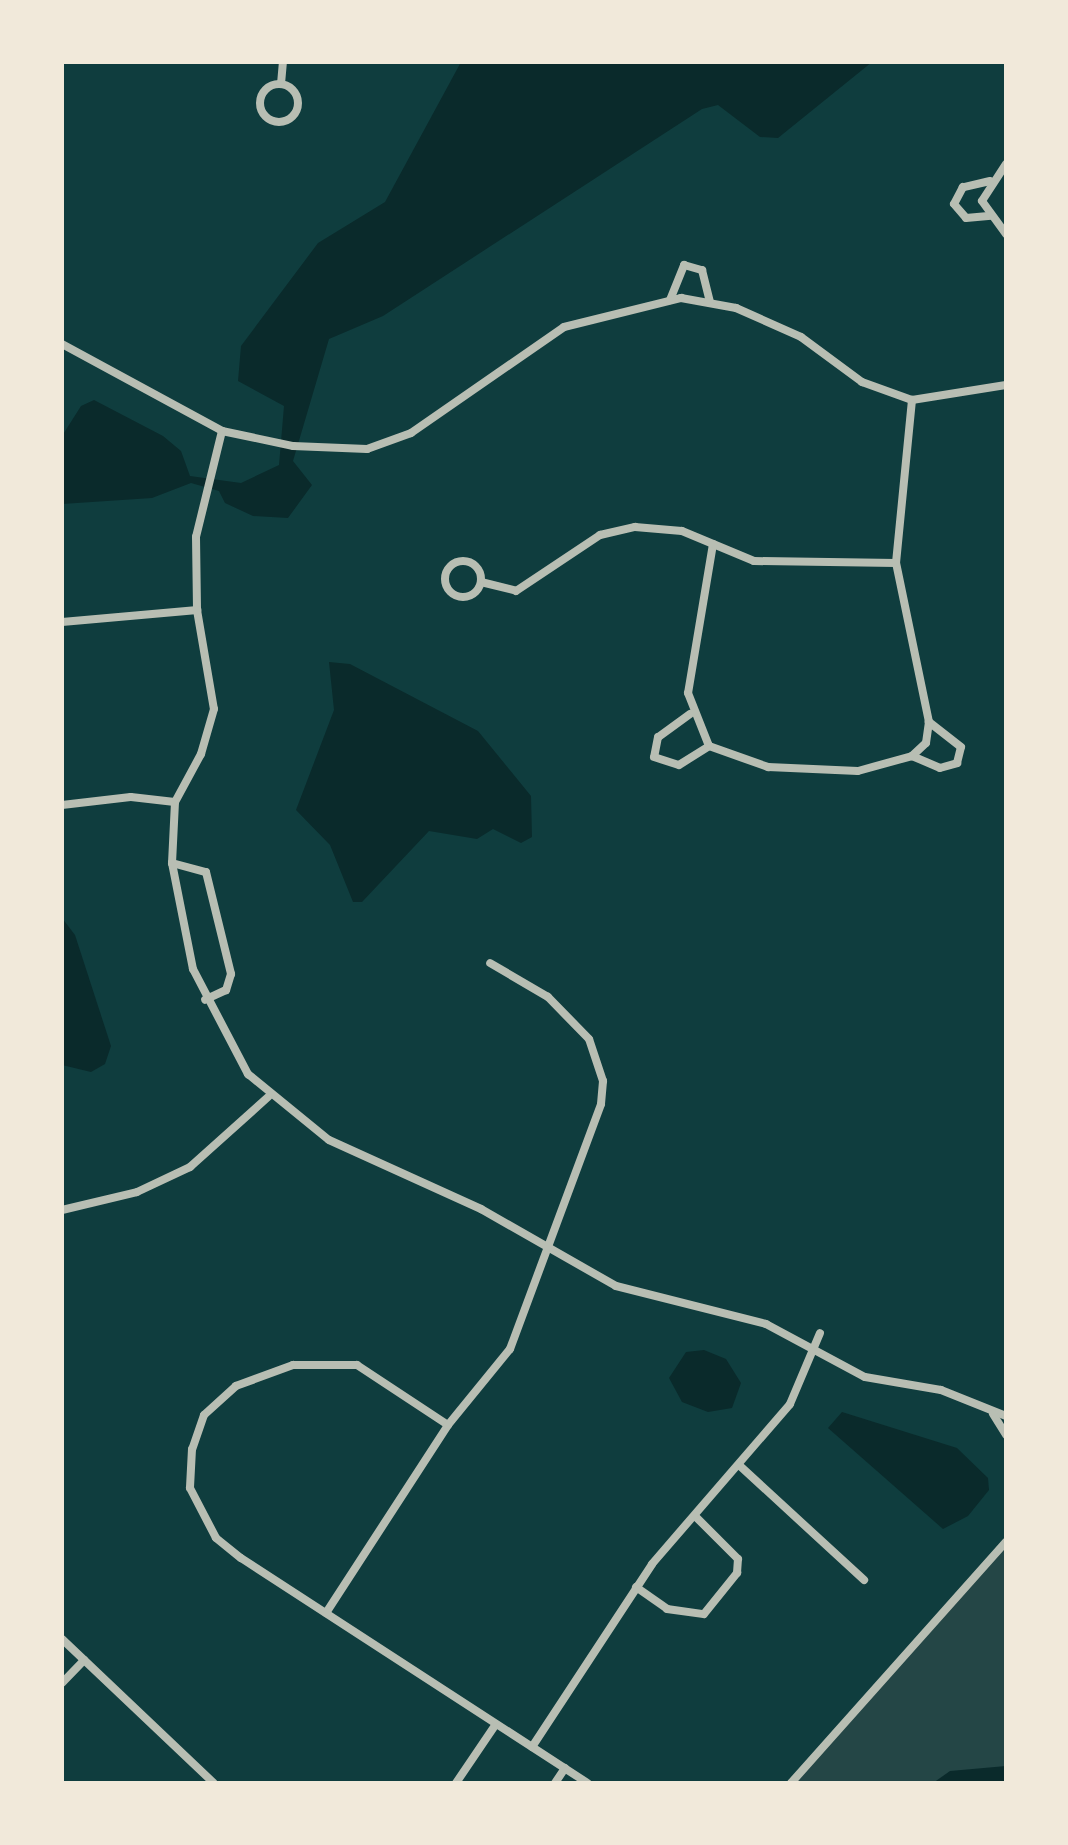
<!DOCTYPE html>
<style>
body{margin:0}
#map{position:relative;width:1068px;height:1845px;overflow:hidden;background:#0f3d3e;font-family:"Libre Baskerville",serif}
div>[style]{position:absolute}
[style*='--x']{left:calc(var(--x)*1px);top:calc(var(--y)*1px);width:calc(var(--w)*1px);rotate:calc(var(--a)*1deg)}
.green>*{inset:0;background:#244646}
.water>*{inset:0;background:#0a2a2b}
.minor>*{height:8px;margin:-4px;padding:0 4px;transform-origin:4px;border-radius:4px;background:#b8beb3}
.minor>.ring{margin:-4px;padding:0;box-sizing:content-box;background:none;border:8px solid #b8beb3;border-radius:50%}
span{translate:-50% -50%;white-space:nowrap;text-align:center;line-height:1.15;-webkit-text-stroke:8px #f1e9da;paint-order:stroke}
.frame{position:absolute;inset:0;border:64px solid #f1e9da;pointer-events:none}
</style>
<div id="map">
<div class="green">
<div style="clip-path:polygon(1006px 1544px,1006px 1783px,791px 1783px)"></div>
</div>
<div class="water">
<div style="clip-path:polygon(461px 62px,872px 62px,778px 138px,760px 137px,718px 105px,702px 109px,383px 316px,329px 339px,293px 461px,312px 485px,288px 518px,253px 516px,225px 503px,219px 491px,191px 483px,152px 498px,62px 504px,62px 436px,81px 406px,94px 400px,163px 436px,181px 451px,190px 476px,241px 483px,279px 465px,284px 406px,238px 381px,241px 346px,318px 243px,385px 202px)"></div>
<div style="clip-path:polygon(329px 662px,350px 664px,478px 731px,531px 796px,532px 837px,521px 843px,493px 829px,477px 839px,429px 831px,362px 902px,353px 902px,330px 845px,296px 810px,334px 710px)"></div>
<div style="clip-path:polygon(62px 918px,75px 935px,111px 1046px,105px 1064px,91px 1072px,62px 1065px)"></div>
<div style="clip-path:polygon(704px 1350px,726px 1359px,741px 1383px,732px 1408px,708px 1412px,682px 1402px,669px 1378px,686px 1352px)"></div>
<div style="clip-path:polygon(842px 1412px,957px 1448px,988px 1478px,989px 1490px,968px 1516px,943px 1529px,828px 1428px)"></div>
<div style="clip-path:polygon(1006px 1766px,1006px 1783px,933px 1783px,950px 1771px)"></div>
</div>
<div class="minor">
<div style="--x:281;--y:84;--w:22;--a:-85"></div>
<div class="ring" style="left:260px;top:84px;width:30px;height:30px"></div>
<div style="--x:1006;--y:164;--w:44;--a:123"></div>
<div style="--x:982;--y:201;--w:41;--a:54"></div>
<div style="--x:990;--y:181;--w:28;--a:167"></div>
<div style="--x:963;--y:187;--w:19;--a:118"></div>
<div style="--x:954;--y:204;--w:18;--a:49"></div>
<div style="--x:966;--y:218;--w:25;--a:-5"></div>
<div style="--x:670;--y:300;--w:38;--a:-68"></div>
<div style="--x:684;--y:265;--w:19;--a:16"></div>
<div style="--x:702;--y:270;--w:34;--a:76"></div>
<div style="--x:62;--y:344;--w:182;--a:28.5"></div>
<div style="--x:222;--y:431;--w:73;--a:11.9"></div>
<div style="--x:293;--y:446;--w:74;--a:2.3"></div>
<div style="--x:367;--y:449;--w:47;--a:-20"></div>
<div style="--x:411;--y:433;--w:186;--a:-34.7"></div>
<div style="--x:564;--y:327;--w:121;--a:-13.9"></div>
<div style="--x:681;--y:298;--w:56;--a:10.3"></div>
<div style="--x:736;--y:308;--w:71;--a:24"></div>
<div style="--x:801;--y:337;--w:76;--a:36.4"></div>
<div style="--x:862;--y:382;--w:53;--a:19.8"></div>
<div style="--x:912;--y:400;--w:95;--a:-9.1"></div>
<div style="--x:222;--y:431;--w:109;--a:103.8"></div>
<div style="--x:196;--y:537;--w:73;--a:89.2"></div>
<div style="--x:197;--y:610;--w:100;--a:80.3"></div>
<div style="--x:214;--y:709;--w:47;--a:106.1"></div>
<div style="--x:201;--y:754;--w:55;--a:118.4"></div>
<div style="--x:175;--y:802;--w:61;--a:92.8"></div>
<div style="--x:172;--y:863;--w:108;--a:78.8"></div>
<div style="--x:193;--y:969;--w:119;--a:62.4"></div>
<div style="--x:248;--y:1074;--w:104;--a:39.2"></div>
<div style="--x:329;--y:1140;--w:167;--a:24.4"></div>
<div style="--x:481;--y:1209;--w:155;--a:29.7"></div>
<div style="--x:616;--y:1286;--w:155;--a:14.2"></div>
<div style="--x:766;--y:1324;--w:112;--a:28.2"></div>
<div style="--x:865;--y:1377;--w:77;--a:9.7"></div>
<div style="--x:941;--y:1390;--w:70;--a:21.8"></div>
<div style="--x:713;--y:544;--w:151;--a:99.5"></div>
<div style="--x:688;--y:693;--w:57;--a:68.4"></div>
<div style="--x:709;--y:746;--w:63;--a:19.6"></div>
<div style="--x:768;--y:767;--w:90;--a:2.5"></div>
<div style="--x:858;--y:771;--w:56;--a:-15.5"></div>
<div style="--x:912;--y:756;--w:19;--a:-43"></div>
<div style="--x:926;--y:743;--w:21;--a:-82"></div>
<div style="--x:929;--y:722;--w:162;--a:-101.7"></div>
<div style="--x:896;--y:563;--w:164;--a:-84.4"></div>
<div class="ring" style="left:445px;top:561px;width:28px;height:28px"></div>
<div style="--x:481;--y:582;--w:36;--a:14"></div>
<div style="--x:516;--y:591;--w:101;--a:-33.7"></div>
<div style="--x:600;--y:535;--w:36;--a:-13"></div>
<div style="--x:635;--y:527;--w:47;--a:4.9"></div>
<div style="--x:682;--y:531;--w:78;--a:22.6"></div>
<div style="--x:754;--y:561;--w:142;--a:0.8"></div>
<div style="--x:62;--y:622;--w:136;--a:-5.1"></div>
<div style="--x:690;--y:714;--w:39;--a:144"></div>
<div style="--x:658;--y:737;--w:20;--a:101"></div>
<div style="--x:654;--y:757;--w:26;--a:18"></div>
<div style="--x:679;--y:765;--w:36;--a:-32"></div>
<div style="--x:912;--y:756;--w:30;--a:23"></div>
<div style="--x:940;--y:768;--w:18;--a:-16"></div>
<div style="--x:957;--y:763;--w:16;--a:-76"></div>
<div style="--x:961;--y:747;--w:41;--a:-142"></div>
<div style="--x:62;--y:805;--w:69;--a:-6.6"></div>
<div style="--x:131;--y:797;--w:44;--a:6.5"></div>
<div style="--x:172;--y:863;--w:35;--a:15"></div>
<div style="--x:206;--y:872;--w:105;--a:76.2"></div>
<div style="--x:231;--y:974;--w:17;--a:107"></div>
<div style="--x:226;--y:990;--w:23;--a:155"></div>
<div style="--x:62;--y:1210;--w:77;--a:-13.5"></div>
<div style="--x:137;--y:1192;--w:59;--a:-25.3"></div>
<div style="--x:190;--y:1167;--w:105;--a:-41.9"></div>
<div style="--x:993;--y:1414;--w:25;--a:58"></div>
<div style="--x:448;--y:1425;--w:109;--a:-146.6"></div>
<div style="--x:357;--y:1365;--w:64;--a:180"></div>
<div style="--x:293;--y:1365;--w:61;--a:159.8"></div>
<div style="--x:236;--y:1386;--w:43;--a:137.8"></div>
<div style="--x:204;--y:1415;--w:36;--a:109"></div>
<div style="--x:192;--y:1449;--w:39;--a:93"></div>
<div style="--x:190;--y:1488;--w:56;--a:62.5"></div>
<div style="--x:216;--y:1538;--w:32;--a:39"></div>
<div style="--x:241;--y:1558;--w:414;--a:33"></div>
<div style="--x:739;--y:1465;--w:170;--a:42.6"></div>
<div style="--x:636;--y:1587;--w:38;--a:35"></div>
<div style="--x:667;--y:1609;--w:37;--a:8"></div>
<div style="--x:704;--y:1614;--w:53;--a:-51.2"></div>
<div style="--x:737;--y:1573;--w:14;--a:-86"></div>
<div style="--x:738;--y:1559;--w:61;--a:-135"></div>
<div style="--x:326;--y:1613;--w:224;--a:-57"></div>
<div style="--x:448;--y:1425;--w:98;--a:-50.8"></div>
<div style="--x:510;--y:1349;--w:261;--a:-69.6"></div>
<div style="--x:601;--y:1104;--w:23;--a:-85"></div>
<div style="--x:603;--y:1081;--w:44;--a:-108.4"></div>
<div style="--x:589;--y:1039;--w:59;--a:-134.3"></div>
<div style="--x:548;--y:997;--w:67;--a:-149.6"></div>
<div style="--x:62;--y:1639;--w:209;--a:43.5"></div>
<div style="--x:62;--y:1683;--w:32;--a:-46"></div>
<div style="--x:532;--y:1747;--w:219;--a:-56.7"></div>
<div style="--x:652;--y:1564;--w:211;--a:-49.2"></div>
<div style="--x:790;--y:1404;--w:77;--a:-67.1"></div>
<div style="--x:456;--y:1783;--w:71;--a:-55.9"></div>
<div style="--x:555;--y:1783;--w:18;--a:-56"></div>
<div style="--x:791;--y:1783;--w:323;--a:-48.3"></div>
</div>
<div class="frame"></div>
</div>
